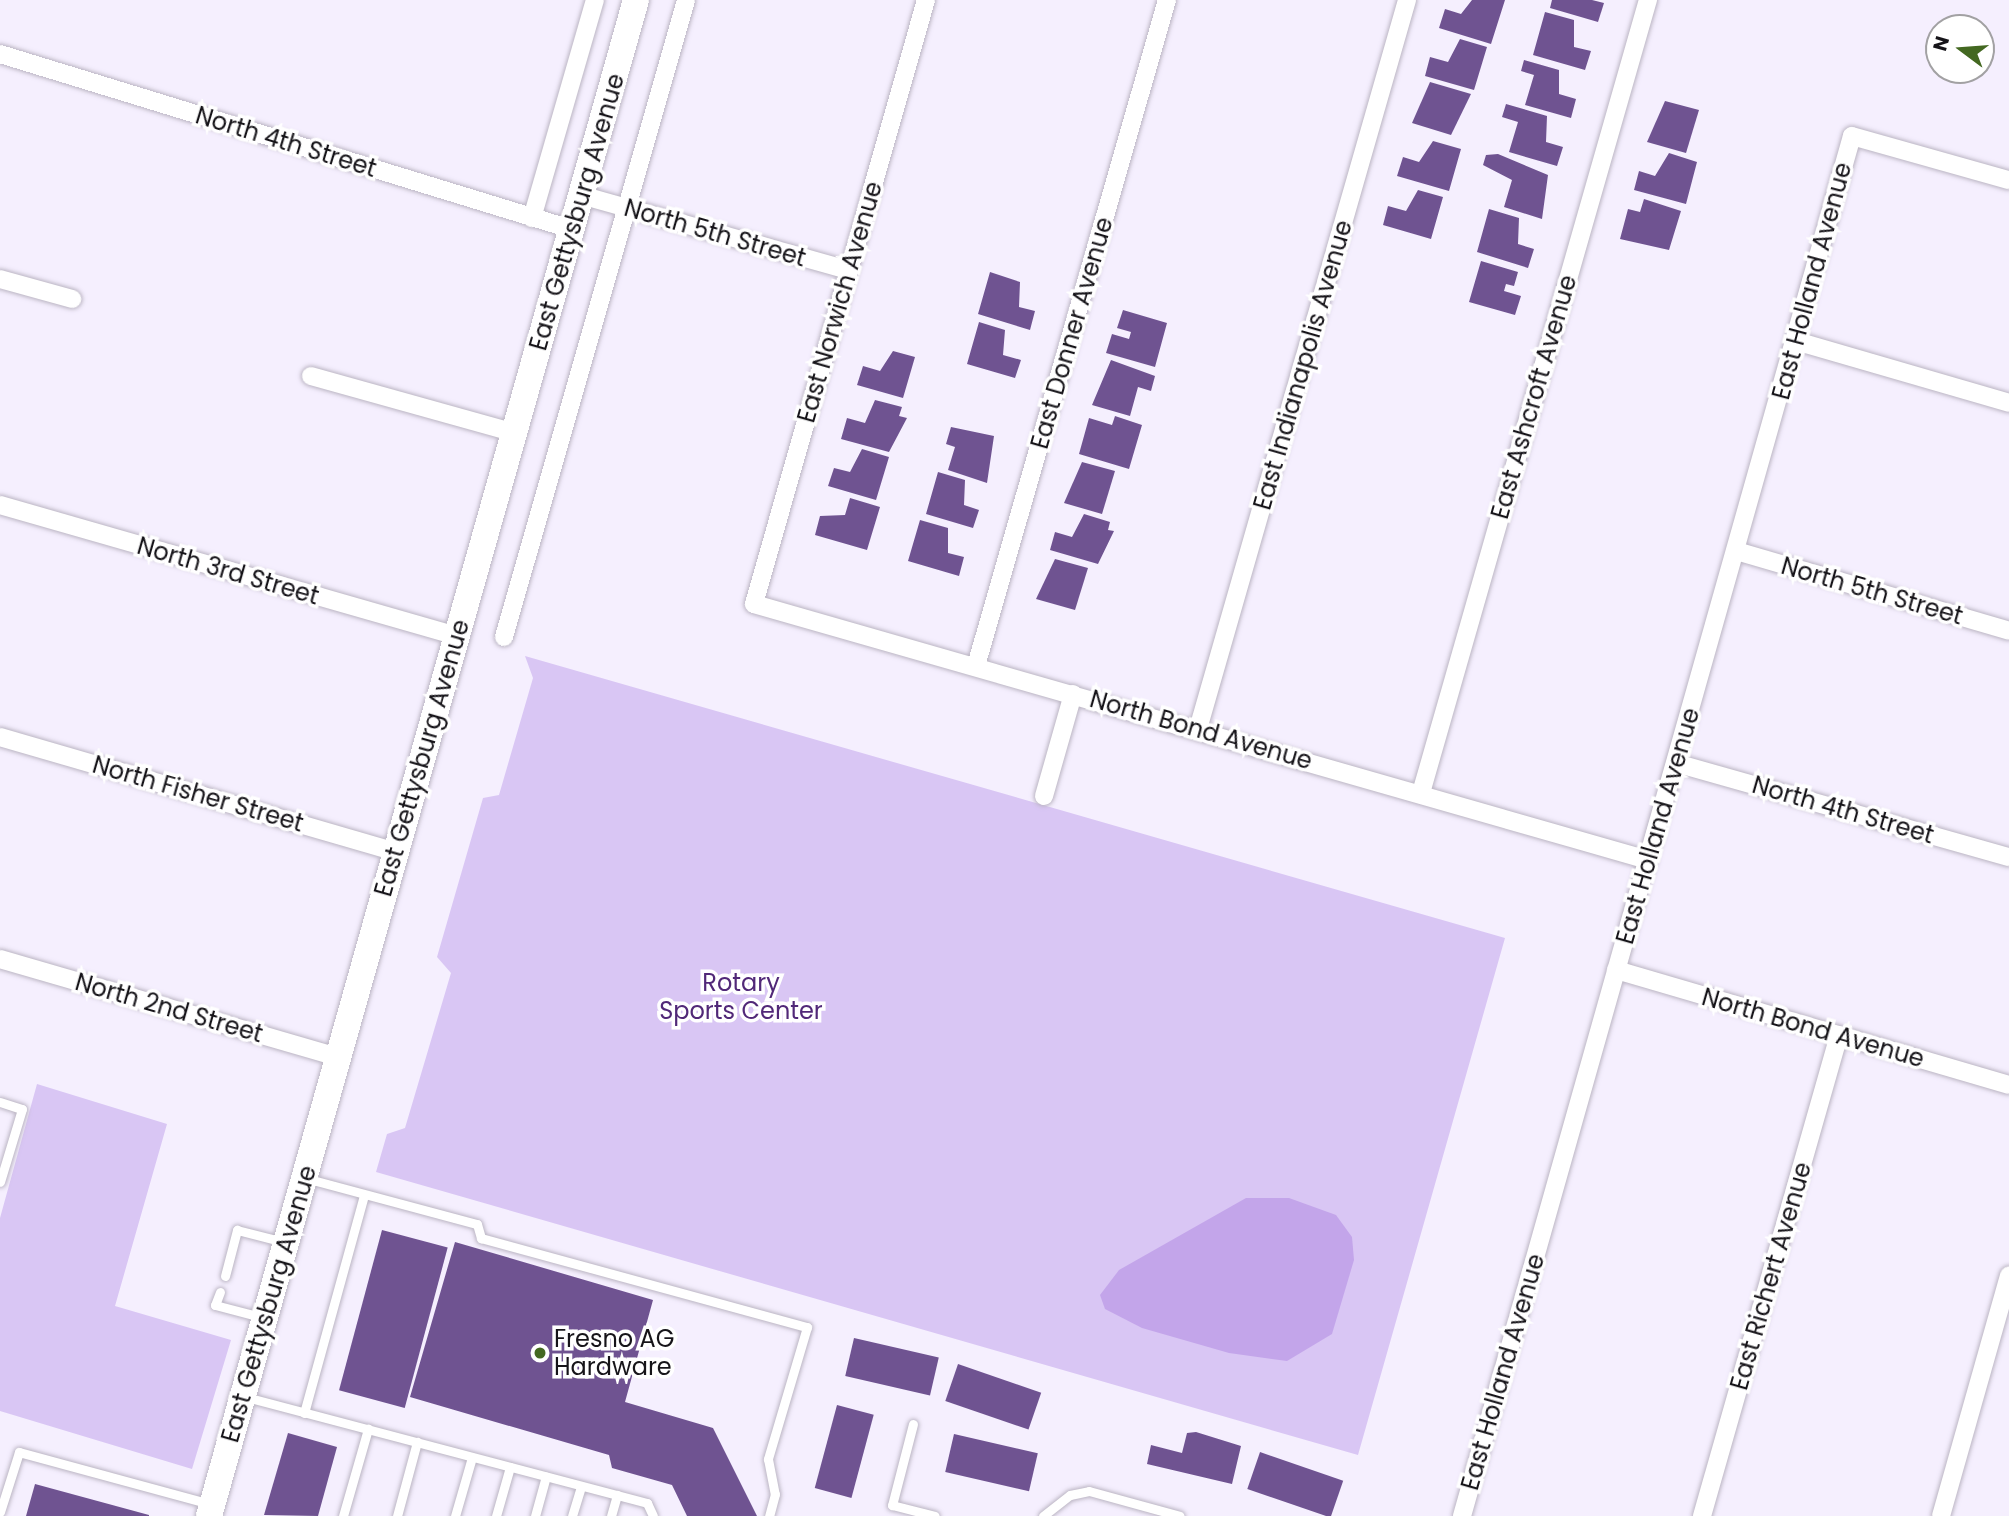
<!DOCTYPE html>
<style>
body{margin:0}
#map{position:relative;width:2009px;height:1516px;overflow:hidden;background:#f5effe;font-family:Poppins,sans-serif}
div>[style]{position:absolute}
[style*='--x']{left:calc(var(--x)*1px);top:calc(var(--y)*1px);width:calc(var(--w)*1px);rotate:calc(var(--a)*1deg)}
.green>*{inset:0;background:#d9c6f4}
.water>*{inset:0;background:#c3a5ea}
.building>*{inset:0;background:#6f5391;transform-origin:0 0}
.roads{filter:drop-shadow(0 0 2px #bbb5c3) drop-shadow(0 0 2px #bbb5c3)}
.lane>*{height:9px;margin:-4.5px;padding:0 4.5px;transform-origin:4.5px;border-radius:4.5px;background:#fff}
.street>*{height:18px;margin:-9px;padding:0 9px;transform-origin:9px;border-radius:9px;background:#fff}
.secondary>*{height:26px;margin:-13px;padding:0 13px;transform-origin:13px;border-radius:13px;background:#fff}
.dots>*{width:19px;height:19px;translate:-50% -50%;box-sizing:border-box;border:4px solid #fff;border-radius:50%}
span{translate:-50% -50%;white-space:nowrap;text-align:center;line-height:1.15;-webkit-text-stroke:7px #fff;paint-order:stroke}
.street-label{font-size:24px;color:#161419}
.park-label{font-size:24px;color:#512878}
.poi-label{font-size:24px;color:#161419}
.left{translate:0 -50%;text-align:left}
.north{position:absolute;left:1925px;top:14px;width:70px;height:70px;box-sizing:border-box;background:#fff;border:2px solid #a2a1a3;border-radius:50%;rotate:286deg;font-size:19px;font-weight:700;line-height:28px;text-align:center;color:#161419}
.north::after{content:'';display:block;margin:auto;width:24px;height:32px;background:#436821;clip-path:polygon(50% 0,100% 100%,50% 72%,0 100%)}
</style>
<div id="map">
<div class="green">
<div style="clip-path:polygon(525px 656px,1505px 938px,1358px 1455px,376px 1172px,387px 1134px,405px 1128px,451px 973px,437px 957px,483px 798px,499px 795px,533px 678px)"></div>
<div style="clip-path:polygon(37px 1084px,167px 1124px,115px 1306px,231px 1340px,192px 1469px,0 1411px,0 1218px)"></div>
</div>
<div class="water">
<div style="clip-path:polygon(1246px 1198px,1289px 1198px,1336px 1215px,1352px 1237px,1354px 1260px,1332px 1334px,1287px 1361px,1229px 1353px,1142px 1328px,1105px 1309px,1100px 1295px,1119px 1270px)"></div>
</div>
<div class="building">
<div style="clip-path:polygon(1472px 0,1505px 0,1491px 44px,1439px 28px,1445px 9px,1461px 14px)"></div>
<div style="clip-path:polygon(1552px 0,1592px 0,1604px 3px,1598px 22px,1550px 8px)"></div>
<div style="clip-path:polygon(1545px 12px,1574px 20px,1574px 47px,1591px 51px,1585px 70px,1533px 55px)"></div>
<div style="clip-path:polygon(1460px 39px,1487px 47px,1474px 90px,1425px 76px,1430px 57px,1448px 62px)"></div>
<div style="clip-path:polygon(1524px 60px,1559px 70px,1559px 94px,1576px 99px,1571px 118px,1525px 105px,1534px 75px,1521px 71px)"></div>
<div style="clip-path:polygon(1430px 82px,1471px 94px,1451px 135px,1412px 123px)"></div>
<div style="clip-path:polygon(1665px 101px,1699px 110px,1686px 153px,1647px 142px)"></div>
<div style="clip-path:polygon(1506px 104px,1547px 116px,1546px 142px,1563px 147px,1557px 166px,1509px 152px,1518px 122px,1502px 117px)"></div>
<div style="clip-path:polygon(1433px 141px,1461px 149px,1449px 191px,1397px 176px,1403px 157px,1419px 162px)"></div>
<div style="clip-path:polygon(1669px 153px,1697px 162px,1686px 204px,1634px 190px,1639px 171px,1655px 176px)"></div>
<div style="clip-path:polygon(1498px 154px,1548px 175px,1542px 219px,1504px 207px,1512px 180px,1483px 165px,1486px 155px)"></div>
<div style="clip-path:polygon(1418px 190px,1443px 197px,1431px 239px,1383px 225px,1388px 206px,1406px 211px)"></div>
<div style="clip-path:polygon(1644px 199px,1681px 211px,1669px 250px,1620px 239px,1628px 209px,1640px 212px)"></div>
<div style="clip-path:polygon(1489px 209px,1519px 218px,1518px 244px,1534px 249px,1528px 268px,1477px 252px)"></div>
<div style="clip-path:polygon(1481px 261px,1518px 272px,1514px 286px,1506px 284px,1504px 291px,1521px 296px,1515px 315px,1469px 302px)"></div>
<div style="clip-path:polygon(990px 272px,1020px 282px,1019px 307px,1035px 311px,1030px 330px,978px 314px)"></div>
<div style="clip-path:polygon(1123px 310px,1167px 323px,1155px 367px,1106px 353px,1112px 334px,1129px 339px,1131px 332px,1117px 328px)"></div>
<div style="clip-path:polygon(979px 322px,1005px 330px,1003px 355px,1021px 360px,1015px 378px,967px 364px)"></div>
<div style="clip-path:polygon(893px 351px,915px 357px,903px 398px,857px 385px,863px 366px,880px 371px)"></div>
<div style="clip-path:polygon(1111px 360px,1155px 376px,1151px 391px,1138px 387px,1130px 416px,1092px 405px)"></div>
<div style="clip-path:polygon(875px 400px,902px 407px,899px 416px,907px 418px,889px 452px,841px 439px,847px 418px,865px 423px)"></div>
<div style="clip-path:polygon(1115px 416px,1142px 425px,1129px 469px,1079px 454px,1089px 418px,1112px 425px)"></div>
<div style="clip-path:polygon(951px 427px,994px 436px,987px 483px,948px 470px,955px 447px,946px 444px)"></div>
<div style="clip-path:polygon(862px 449px,889px 457px,876px 500px,828px 486px,834px 468px,850px 472px)"></div>
<div style="clip-path:polygon(1082px 462px,1115px 471px,1102px 514px,1064px 503px)"></div>
<div style="clip-path:polygon(938px 472px,965px 480px,964px 505px,979px 510px,973px 528px,926px 514px)"></div>
<div style="clip-path:polygon(850px 498px,880px 507px,867px 550px,815px 535px,820px 516px,845px 515px)"></div>
<div style="clip-path:polygon(1084px 514px,1110px 522px,1108px 530px,1114px 531px,1098px 564px,1050px 550px,1055px 532px,1072px 537px)"></div>
<div style="clip-path:polygon(920px 520px,948px 528px,948px 553px,964px 557px,959px 576px,908px 561px)"></div>
<div style="clip-path:polygon(1055px 559px,1088px 568px,1075px 610px,1036px 599px)"></div>
<div style="left:382px;top:1230px;width:68px;height:166px;rotate:15deg"></div>
<div style="clip-path:polygon(455px 1242px,653px 1300px,625px 1402px,713px 1428px,757px 1516px,687px 1516px,672px 1485px,612px 1468px,609px 1455px,410px 1397px)"></div>
<div style="left:854px;top:1338px;width:87px;height:39px;rotate:13deg"></div>
<div style="left:958px;top:1364px;width:88px;height:39px;rotate:19deg"></div>
<div style="left:837px;top:1405px;width:38px;height:86px;rotate:15deg"></div>
<div style="clip-path:polygon(1196px 1432px,1241px 1446px,1232px 1484px,1147px 1464px,1151px 1445px,1182px 1453px,1187px 1433px)"></div>
<div style="clip-path:polygon(288px 1433px,337px 1447px,318px 1516px,264px 1515px)"></div>
<div style="left:954px;top:1434px;width:86px;height:39px;rotate:13deg"></div>
<div style="left:1260px;top:1452px;width:88px;height:39px;rotate:19deg"></div>
<div style="clip-path:polygon(35px 1484px,149px 1515px,149px 1516px,26px 1516px)"></div>
</div>
<div class="roads">
<div class="lane">
<div style="--x:0;--y:1102;--w:23;--a:18"></div>
<div style="--x:22;--y:1109;--w:76;--a:106.8"></div>
<div style="--x:305;--y:1178;--w:178;--a:15"></div>
<div style="--x:477;--y:1224;--w:15;--a:74"></div>
<div style="--x:481;--y:1238;--w:338;--a:15.3"></div>
<div style="--x:807;--y:1327;--w:138;--a:106.5"></div>
<div style="--x:768;--y:1459;--w:36;--a:79"></div>
<div style="--x:775;--y:1494;--w:23;--a:105"></div>
<div style="--x:225;--y:1276;--w:48;--a:-75.4"></div>
<div style="--x:237;--y:1230;--w:49;--a:14.3"></div>
<div style="--x:220;--y:1292;--w:14;--a:111"></div>
<div style="--x:215;--y:1305;--w:48;--a:14.6"></div>
<div style="--x:246;--y:1397;--w:415;--a:14.8"></div>
<div style="--x:647;--y:1503;--w:14;--a:65"></div>
<div style="--x:304;--y:1413;--w:226;--a:-74.6"></div>
<div style="--x:913;--y:1424;--w:84;--a:104.5"></div>
<div style="--x:892;--y:1505;--w:44;--a:14.3"></div>
<div style="--x:0;--y:1512;--w:63;--a:-72.4"></div>
<div style="--x:19;--y:1452;--w:199;--a:15.2"></div>
<div style="--x:343;--y:1516;--w:91;--a:-74"></div>
<div style="--x:397;--y:1516;--w:77;--a:-74.9"></div>
<div style="--x:455;--y:1516;--w:61;--a:-73.9"></div>
<div style="--x:496;--y:1516;--w:51;--a:-74.1"></div>
<div style="--x:535;--y:1516;--w:41;--a:-74.6"></div>
<div style="--x:572;--y:1516;--w:31;--a:-73"></div>
<div style="--x:611;--y:1516;--w:22;--a:-74"></div>
<div style="--x:1043;--y:1516;--w:34;--a:-38"></div>
<div style="--x:1070;--y:1495;--w:19;--a:-12"></div>
<div style="--x:1089;--y:1491;--w:94;--a:15.4"></div>
</div>
<div class="street">
<div style="--x:926;--y:0;--w:628;--a:105.9"></div>
<div style="--x:754;--y:604;--w:930;--a:15.98"></div>
<div style="--x:0;--y:54;--w:597;--a:17.04"></div>
<div style="--x:581;--y:195;--w:277;--a:15.7"></div>
<div style="--x:532;--y:218;--w:227;--a:-73.9"></div>
<div style="--x:0;--y:279;--w:75;--a:15.5"></div>
<div style="--x:1796;--y:341;--w:222;--a:16.2"></div>
<div style="--x:311;--y:376;--w:212;--a:15.6"></div>
<div style="--x:0;--y:505;--w:474;--a:16"></div>
<div style="--x:1736;--y:551;--w:284;--a:16.3"></div>
<div style="--x:504;--y:637;--w:662;--a:-74.05"></div>
<div style="--x:976;--y:666;--w:693;--a:-74"></div>
<div style="--x:1198;--y:729;--w:758;--a:-74"></div>
<div style="--x:0;--y:737;--w:412;--a:16.2"></div>
<div style="--x:1676;--y:763;--w:346;--a:15.8"></div>
<div style="--x:1421;--y:793;--w:825;--a:-74.03"></div>
<div style="--x:1044;--y:796;--w:106;--a:-74.1"></div>
<div style="--x:0;--y:959;--w:352;--a:16.2"></div>
<div style="--x:1616;--y:970;--w:409;--a:16.3"></div>
<div style="--x:1462;--y:1516;--w:1434;--a:-74.22"></div>
<div style="--x:1852;--y:136;--w:163;--a:15.7"></div>
<div style="--x:1702;--y:1516;--w:500;--a:-74.1"></div>
<div style="--x:1941;--y:1516;--w:250;--a:-74.2"></div>
</div>
<div class="secondary">
<div style="--x:209;--y:1516;--w:1575;--a:-74.27"></div>
</div>
</div>
<div class="dots">
<div style="left:540px;top:1353px;background:#436821"></div>
</div>
<div class="street-label">
<span style="left:286px;top:142px;rotate:17deg">North 4th Street</span>
<span style="left:577px;top:212px;rotate:-74deg">East Gettysburg Avenue</span>
<span style="left:715px;top:233px;rotate:16deg">North 5th Street</span>
<span style="left:1812px;top:281px;rotate:-75deg">East Holland Avenue</span>
<span style="left:840px;top:302px;rotate:-74deg">East Norwich Avenue</span>
<span style="left:1072px;top:333px;rotate:-74deg">East Donner Avenue</span>
<span style="left:1303px;top:365px;rotate:-74deg">East Indianapolis Avenue</span>
<span style="left:1534px;top:397px;rotate:-74deg">East Ashcroft Avenue</span>
<span style="left:228px;top:571px;rotate:16deg">North 3rd Street</span>
<span style="left:1872px;top:591px;rotate:16deg">North 5th Street</span>
<span style="left:1201px;top:730px;rotate:16deg">North Bond Avenue</span>
<span style="left:422px;top:758px;rotate:-74deg">East Gettysburg Avenue</span>
<span style="left:198px;top:794px;rotate:16deg">North Fisher Street</span>
<span style="left:1843px;top:810px;rotate:16deg">North 4th Street</span>
<span style="left:1658px;top:826px;rotate:-74deg">East Holland Avenue</span>
<span style="left:169px;top:1008px;rotate:16deg">North 2nd Street</span>
<span style="left:1813px;top:1028px;rotate:16deg">North Bond Avenue</span>
<span style="left:1771px;top:1276px;rotate:-74deg">East Richert Avenue</span>
<span style="left:269px;top:1304px;rotate:-74deg">East Gettysburg Avenue</span>
<span style="left:1503px;top:1372px;rotate:-74deg">East Holland Avenue</span>
</div>
<div class="park-label">
<span style="left:741px;top:997px">Rotary<br>Sports Center</span>
</div>
<div class="poi-label">
<span class="left" style="left:554px;top:1353px">Fresno AG<br>Hardware</span>
</div>
<div class="north">N</div>
</div>
